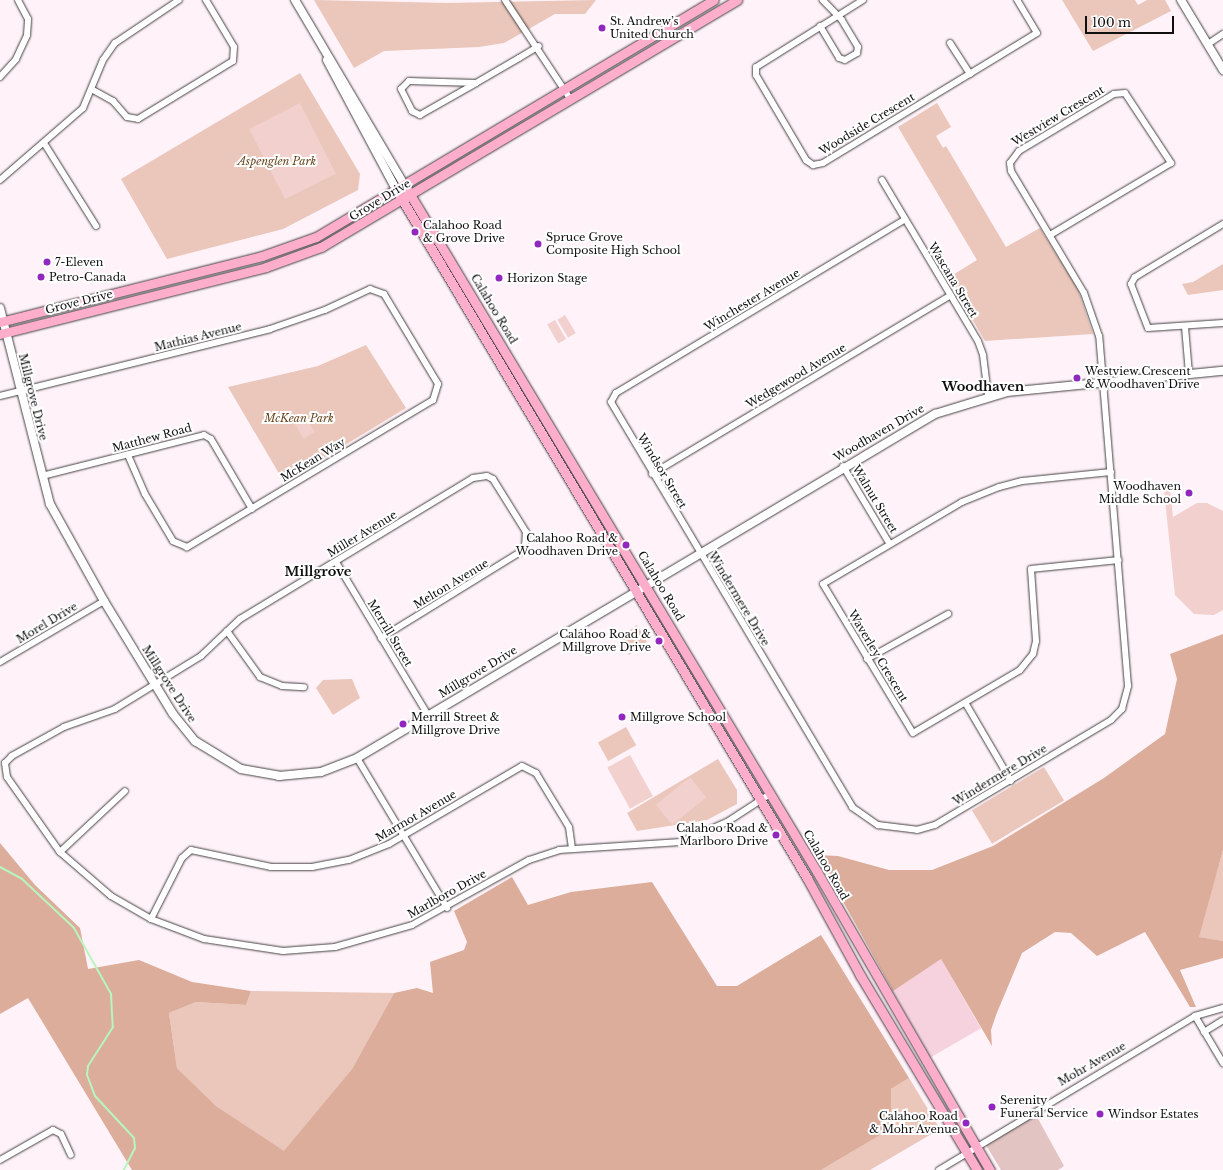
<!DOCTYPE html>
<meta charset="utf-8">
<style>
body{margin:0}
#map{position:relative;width:1223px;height:1170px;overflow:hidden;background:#fff2f8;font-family:"Libre Baskerville",serif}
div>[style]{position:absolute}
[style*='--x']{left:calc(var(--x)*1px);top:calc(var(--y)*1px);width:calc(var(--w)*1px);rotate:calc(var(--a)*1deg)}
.farmland>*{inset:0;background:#f5d2de;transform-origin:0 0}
.green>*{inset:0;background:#eac6bb;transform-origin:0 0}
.forest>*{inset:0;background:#dbad9a}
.cemetery>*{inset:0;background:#e2c4c2}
.pitch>*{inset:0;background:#f1d0cd;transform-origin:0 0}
.stream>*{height:2px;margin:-1px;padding:0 1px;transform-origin:1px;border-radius:1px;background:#b7f6be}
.roads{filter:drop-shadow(0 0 1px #424242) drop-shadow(0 0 1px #424242)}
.minor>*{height:6px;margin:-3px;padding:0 3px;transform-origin:3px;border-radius:3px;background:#fff}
.tertiary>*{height:8px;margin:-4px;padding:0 4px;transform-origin:4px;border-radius:4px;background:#fff}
.secondary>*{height:9px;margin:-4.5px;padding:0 4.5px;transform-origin:4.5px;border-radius:4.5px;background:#feaecb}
.dots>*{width:11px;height:11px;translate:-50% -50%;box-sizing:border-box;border:2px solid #fff;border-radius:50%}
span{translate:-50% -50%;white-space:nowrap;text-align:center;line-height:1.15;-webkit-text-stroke:4px #fff;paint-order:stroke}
.poi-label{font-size:11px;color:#0f0f0f}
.left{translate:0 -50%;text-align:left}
.right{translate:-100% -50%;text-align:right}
.street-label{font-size:11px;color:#0f0f0f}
.park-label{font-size:11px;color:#68461f;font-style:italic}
.quarter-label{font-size:13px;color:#0f0f0f;font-weight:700}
.scale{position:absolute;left:1085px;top:16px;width:89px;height:18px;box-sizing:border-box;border:2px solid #0f0f0f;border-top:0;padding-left:5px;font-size:12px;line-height:14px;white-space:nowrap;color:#0f0f0f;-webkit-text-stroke:3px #fff;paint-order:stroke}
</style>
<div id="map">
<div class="farmland">
<div style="left:941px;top:959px;width:80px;height:58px;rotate:60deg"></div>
</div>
<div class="green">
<div style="clip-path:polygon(314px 0,447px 3px,596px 0,585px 14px,555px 14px,504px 43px,479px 47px,384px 51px,354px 68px)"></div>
<div style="clip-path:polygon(1062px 0,1135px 0,1138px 5px,1147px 0,1165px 0,1171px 11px,1093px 51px)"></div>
<div style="clip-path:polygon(300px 73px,360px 174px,358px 190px,283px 229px,167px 259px,121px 179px)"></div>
<div style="clip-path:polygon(937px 103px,951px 127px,936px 136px,943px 148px,946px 146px,1006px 247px,1040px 228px,1078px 289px,1093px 334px,985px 341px,948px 278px,977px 260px,898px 127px)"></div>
<div style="clip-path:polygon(1223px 264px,1223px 290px,1188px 295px,1182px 284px,1193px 282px)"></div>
<div style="clip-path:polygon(366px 345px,406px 408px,284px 482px,228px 387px,318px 366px)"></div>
<div style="clip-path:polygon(637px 625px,647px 642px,629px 655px,620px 638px)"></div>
<div style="clip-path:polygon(352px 679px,360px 698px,333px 715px,316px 688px,323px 680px)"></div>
<div style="left:626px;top:727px;width:21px;height:32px;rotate:61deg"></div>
<div style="clip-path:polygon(718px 759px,737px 790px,737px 804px,707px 820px,637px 831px,627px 813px)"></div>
<div style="left:1044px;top:767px;width:39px;height:84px;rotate:59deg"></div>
<div style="clip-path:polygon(1223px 850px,1223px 941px,1198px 937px)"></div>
<div style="clip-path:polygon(251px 991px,394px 993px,352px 1069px,284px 1152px,216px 1106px,177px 1068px,169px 1013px,196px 1002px,246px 1005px)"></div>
<div style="clip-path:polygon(909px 1078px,940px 1129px,870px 1170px,821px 1170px,882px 1134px,891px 1111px,891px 1089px)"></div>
</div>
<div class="forest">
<div style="clip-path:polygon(1223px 634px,1223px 850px,1199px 937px,1223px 941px,1223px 958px,1180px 970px,1196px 1007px,1190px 1007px,1145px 932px,1097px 956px,1071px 933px,1055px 932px,1022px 953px,996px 1015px,991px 1030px,992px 1046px,941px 959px,893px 991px,817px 855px,838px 856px,889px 870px,932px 870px,993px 846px,1104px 778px,1165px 734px,1177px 679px,1170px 654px)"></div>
<div style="clip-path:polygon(0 843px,35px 885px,80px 928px,88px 969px,139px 960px,192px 982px,251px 991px,246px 1005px,196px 1002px,169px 1013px,177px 1068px,216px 1106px,284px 1151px,352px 1069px,394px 993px,417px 988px,433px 993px,430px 962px,464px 950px,467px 942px,454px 911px,512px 877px,528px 905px,571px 892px,652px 882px,717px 986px,737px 986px,821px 935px,909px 1078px,891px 1089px,891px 1111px,882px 1134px,821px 1170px,132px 1170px,28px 998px,0 1014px)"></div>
</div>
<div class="cemetery">
<div style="clip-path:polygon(1036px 1115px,1064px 1166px,1058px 1170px,1001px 1170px,986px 1145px)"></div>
</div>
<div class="pitch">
<div style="left:300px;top:103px;width:79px;height:57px;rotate:63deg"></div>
<div style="left:565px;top:315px;width:21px;height:9px;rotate:59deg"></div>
<div style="left:555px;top:320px;width:22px;height:9px;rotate:60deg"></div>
<div style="left:304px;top:414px;width:21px;height:13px;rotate:59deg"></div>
<div style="clip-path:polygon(1164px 490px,1170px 490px,1173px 517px,1197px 503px,1207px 503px,1223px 511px,1223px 610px,1214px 615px,1194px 614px,1175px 595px)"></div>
<div style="left:630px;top:755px;width:47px;height:26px;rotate:61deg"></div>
<div style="left:690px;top:777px;width:26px;height:44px;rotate:51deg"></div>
</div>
<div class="stream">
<div style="--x:0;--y:867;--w:24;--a:28"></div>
<div style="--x:21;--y:878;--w:73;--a:43.3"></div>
<div style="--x:74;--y:928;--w:76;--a:60.7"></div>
<div style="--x:111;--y:994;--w:33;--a:87"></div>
<div style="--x:113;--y:1027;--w:46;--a:122.7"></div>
<div style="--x:88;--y:1066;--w:9;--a:96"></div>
<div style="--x:87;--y:1075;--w:22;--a:69"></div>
<div style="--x:95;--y:1096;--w:57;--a:47.1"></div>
<div style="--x:134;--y:1138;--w:10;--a:84"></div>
<div style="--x:135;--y:1148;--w:25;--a:117"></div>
</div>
<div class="roads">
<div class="minor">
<div style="--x:505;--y:0;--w:120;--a:56.6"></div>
<div style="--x:863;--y:0;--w:126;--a:147.9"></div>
<div style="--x:756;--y:67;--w:8;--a:90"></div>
<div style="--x:756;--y:75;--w:99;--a:59.5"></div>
<div style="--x:806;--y:160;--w:9;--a:36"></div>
<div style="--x:813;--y:165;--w:10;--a:-11"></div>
<div style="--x:823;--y:163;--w:250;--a:-31.3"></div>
<div style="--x:1037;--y:33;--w:39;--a:-121"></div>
<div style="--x:820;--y:26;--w:37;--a:59"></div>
<div style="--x:839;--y:58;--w:6;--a:18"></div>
<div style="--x:845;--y:60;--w:14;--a:-30"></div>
<div style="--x:857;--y:53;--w:6;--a:-81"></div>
<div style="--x:858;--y:47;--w:31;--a:-121"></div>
<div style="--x:842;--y:20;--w:28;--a:-134"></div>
<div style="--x:950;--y:43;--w:37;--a:57"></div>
<div style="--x:1208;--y:44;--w:18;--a:-34"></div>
<div style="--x:0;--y:77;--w:24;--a:-48"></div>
<div style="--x:16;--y:59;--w:26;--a:-65"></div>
<div style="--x:27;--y:35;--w:16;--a:-86"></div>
<div style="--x:28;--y:19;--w:21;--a:-118"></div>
<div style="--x:476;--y:83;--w:67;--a:-178.3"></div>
<div style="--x:409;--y:81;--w:11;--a:135"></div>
<div style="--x:401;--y:89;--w:25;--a:63"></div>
<div style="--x:412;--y:111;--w:9;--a:27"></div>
<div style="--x:420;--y:115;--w:64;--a:-29.7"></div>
<div style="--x:476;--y:83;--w:50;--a:-30.2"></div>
<div style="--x:519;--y:58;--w:23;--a:-31"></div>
<div style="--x:93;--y:90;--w:23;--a:29"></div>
<div style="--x:113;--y:101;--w:21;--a:49"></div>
<div style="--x:127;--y:117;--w:11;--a:10"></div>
<div style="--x:138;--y:119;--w:111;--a:-31.4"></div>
<div style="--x:233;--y:61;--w:14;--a:-86"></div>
<div style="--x:234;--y:47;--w:55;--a:-120.8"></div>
<div style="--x:44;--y:143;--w:98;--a:57.9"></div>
<div style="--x:0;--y:180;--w:110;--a:-40.9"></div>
<div style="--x:83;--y:108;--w:52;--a:-67.4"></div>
<div style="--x:103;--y:60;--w:21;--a:-55"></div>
<div style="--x:115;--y:43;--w:77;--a:-33.9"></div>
<div style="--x:882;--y:180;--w:187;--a:59.2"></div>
<div style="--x:978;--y:341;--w:15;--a:70"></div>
<div style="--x:983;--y:355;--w:40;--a:82.9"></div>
<div style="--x:904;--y:220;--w:336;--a:149"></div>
<div style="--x:616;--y:393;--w:10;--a:119"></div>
<div style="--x:611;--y:402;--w:471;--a:59.2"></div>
<div style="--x:852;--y:807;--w:32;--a:35"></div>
<div style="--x:878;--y:825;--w:39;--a:7"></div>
<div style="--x:917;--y:830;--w:19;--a:-16"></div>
<div style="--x:935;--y:825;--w:205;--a:-30.8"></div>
<div style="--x:1111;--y:720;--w:16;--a:-45"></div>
<div style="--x:1122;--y:709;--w:24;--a:-75"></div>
<div style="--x:1128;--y:686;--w:351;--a:-94.7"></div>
<div style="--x:1099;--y:336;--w:46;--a:-109.2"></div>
<div style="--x:1084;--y:293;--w:142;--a:-120.9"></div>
<div style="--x:1011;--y:171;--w:8;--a:-97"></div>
<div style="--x:1010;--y:163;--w:15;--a:-53"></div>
<div style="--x:1019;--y:151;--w:111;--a:-31"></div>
<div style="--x:1114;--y:94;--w:11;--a:-5"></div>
<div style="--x:1125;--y:93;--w:84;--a:56.7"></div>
<div style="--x:1171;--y:163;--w:141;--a:149.2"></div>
<div style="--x:1223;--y:224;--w:103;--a:148.9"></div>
<div style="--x:1135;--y:277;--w:8;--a:120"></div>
<div style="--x:1131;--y:284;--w:47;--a:68.9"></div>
<div style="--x:1148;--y:328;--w:75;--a:-3.8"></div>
<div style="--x:1185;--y:327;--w:47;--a:85.1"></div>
<div style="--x:0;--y:396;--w:278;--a:-13.9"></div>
<div style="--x:270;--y:329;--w:58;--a:-19.1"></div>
<div style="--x:325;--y:310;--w:50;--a:-25"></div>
<div style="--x:370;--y:289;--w:15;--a:20"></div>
<div style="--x:384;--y:294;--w:105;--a:59"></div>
<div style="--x:438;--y:384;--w:17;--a:107"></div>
<div style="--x:433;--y:400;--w:287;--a:149.1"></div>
<div style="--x:187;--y:547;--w:15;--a:-157"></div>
<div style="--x:173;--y:541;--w:55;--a:-120.8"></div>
<div style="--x:145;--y:494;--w:43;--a:-113.6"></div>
<div style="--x:843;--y:466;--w:90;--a:59.1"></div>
<div style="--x:1111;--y:472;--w:89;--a:174.2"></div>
<div style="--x:1022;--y:481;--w:24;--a:165"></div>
<div style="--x:999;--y:487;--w:40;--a:158"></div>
<div style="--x:962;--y:502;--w:161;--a:149.5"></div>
<div style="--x:823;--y:584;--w:174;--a:58.9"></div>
<div style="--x:913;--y:733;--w:124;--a:-30.5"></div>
<div style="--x:1020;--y:670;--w:21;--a:-51"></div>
<div style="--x:1033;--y:654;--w:13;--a:-77"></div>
<div style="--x:1036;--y:641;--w:72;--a:-94"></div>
<div style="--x:1031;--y:569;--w:88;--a:-5.8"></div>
<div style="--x:652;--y:474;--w:348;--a:-30.9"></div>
<div style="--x:42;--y:476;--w:167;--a:-14.2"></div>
<div style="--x:204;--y:435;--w:8;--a:30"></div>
<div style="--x:211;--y:439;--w:81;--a:59.6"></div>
<div style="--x:336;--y:562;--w:179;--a:59"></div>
<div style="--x:227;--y:631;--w:57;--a:54.3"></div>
<div style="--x:260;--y:677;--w:24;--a:22"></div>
<div style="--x:282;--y:686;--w:22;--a:3"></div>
<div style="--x:381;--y:638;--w:169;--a:-31.7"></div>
<div style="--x:525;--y:549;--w:17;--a:-87"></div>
<div style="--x:526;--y:532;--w:62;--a:-121.9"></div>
<div style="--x:493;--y:479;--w:7;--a:-153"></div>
<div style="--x:487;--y:476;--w:14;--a:172"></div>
<div style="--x:473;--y:478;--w:272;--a:148.8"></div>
<div style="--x:240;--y:619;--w:54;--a:136.5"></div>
<div style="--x:201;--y:656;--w:101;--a:148.4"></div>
<div style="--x:115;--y:709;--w:54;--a:160.6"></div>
<div style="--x:64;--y:727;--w:60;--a:150.9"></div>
<div style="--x:12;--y:756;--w:10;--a:135"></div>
<div style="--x:5;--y:763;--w:14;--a:82"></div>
<div style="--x:7;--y:777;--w:92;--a:54.8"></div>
<div style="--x:60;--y:852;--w:67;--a:40.8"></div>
<div style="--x:111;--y:896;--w:46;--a:29.9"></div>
<div style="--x:151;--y:919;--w:57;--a:20.7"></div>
<div style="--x:204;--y:939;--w:80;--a:8.6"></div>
<div style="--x:283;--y:951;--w:52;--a:-4.4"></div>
<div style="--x:335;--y:947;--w:80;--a:-15.9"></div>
<div style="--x:412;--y:925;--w:134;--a:-29.1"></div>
<div style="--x:529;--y:860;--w:32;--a:-18"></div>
<div style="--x:559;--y:850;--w:122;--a:-3.8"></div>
<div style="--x:681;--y:842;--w:50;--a:-23.5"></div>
<div style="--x:727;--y:822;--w:51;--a:-33.1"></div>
<div style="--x:867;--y:659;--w:93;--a:-29.1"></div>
<div style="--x:0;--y:662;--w:121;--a:-30.4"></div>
<div style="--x:966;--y:704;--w:89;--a:59.7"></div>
<div style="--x:357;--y:758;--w:175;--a:59"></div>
<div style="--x:60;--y:852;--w:89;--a:-43.2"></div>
<div style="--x:151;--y:919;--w:68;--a:-63.1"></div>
<div style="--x:182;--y:858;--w:12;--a:-42"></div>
<div style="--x:191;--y:850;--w:82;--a:12"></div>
<div style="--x:271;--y:867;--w:41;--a:0"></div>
<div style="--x:312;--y:867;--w:38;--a:-11"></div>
<div style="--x:349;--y:860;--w:43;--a:-21.8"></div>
<div style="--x:389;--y:844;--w:154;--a:-30.4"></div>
<div style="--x:522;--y:766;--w:16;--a:27"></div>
<div style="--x:536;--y:773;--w:63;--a:58.6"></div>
<div style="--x:569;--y:827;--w:21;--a:82"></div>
<div style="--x:1195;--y:1016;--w:55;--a:59.2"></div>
<div style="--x:1204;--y:1032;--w:22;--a:-32"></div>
<div style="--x:0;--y:1160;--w:61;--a:-29.5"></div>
<div style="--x:53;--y:1130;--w:9;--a:27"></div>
<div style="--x:61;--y:1134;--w:23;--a:65"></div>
<div style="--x:939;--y:1170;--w:299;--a:-31"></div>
<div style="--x:1195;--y:1016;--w:29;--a:-16"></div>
</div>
<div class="tertiary">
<div style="--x:295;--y:0;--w:216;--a:59.4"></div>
<div style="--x:1181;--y:0;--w:82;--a:59"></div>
<div style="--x:327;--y:60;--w:149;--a:61.9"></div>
<div style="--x:0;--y:308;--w:202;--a:75.7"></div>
<div style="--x:50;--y:504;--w:111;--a:60.9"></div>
<div style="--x:104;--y:601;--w:132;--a:58.6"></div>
<div style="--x:173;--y:714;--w:35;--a:51"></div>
<div style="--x:195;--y:741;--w:54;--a:31.3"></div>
<div style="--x:241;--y:769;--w:39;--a:10"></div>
<div style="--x:279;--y:776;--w:42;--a:-5.4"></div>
<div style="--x:321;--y:772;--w:39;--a:-21"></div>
<div style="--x:357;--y:758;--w:673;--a:-30.76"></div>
<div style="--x:935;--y:414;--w:75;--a:-17"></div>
<div style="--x:1007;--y:392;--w:217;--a:-5.6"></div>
</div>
<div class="secondary">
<div style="--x:405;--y:186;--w:800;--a:59.01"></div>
<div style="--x:817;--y:872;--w:345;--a:59.9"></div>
<div style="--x:397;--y:191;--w:800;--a:59.17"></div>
<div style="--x:807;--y:878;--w:111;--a:61.3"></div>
<div style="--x:860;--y:975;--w:227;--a:59"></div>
<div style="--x:0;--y:322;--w:270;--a:-14.1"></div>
<div style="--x:262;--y:256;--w:57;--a:-19.4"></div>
<div style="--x:316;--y:237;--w:463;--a:-30.8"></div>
<div style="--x:0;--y:334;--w:274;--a:-14.1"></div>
<div style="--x:266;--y:267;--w:59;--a:-20"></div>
<div style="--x:321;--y:247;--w:484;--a:-30.7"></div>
</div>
</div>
<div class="dots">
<div style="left:602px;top:28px;background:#9227c0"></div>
<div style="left:415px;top:232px;background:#9227c0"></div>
<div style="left:538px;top:244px;background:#9227c0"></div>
<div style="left:47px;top:262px;background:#9227c0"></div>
<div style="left:41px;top:277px;background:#9227c0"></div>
<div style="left:499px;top:278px;background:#9227c0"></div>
<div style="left:1077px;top:378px;background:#9227c0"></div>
<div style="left:1189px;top:493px;background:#9227c0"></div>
<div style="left:626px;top:545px;background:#9227c0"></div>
<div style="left:659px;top:641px;background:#9227c0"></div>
<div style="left:622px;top:717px;background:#9227c0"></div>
<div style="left:403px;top:724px;background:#9227c0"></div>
<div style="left:776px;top:835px;background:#9227c0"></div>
<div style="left:992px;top:1107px;background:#9227c0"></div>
<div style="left:1100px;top:1114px;background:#9227c0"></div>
<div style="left:966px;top:1123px;background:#9227c0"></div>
</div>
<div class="poi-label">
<span class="left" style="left:610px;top:28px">St. Andrew’s<br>United Church</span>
<span class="left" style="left:423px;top:232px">Calahoo Road<br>&amp; Grove Drive</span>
<span class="left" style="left:546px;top:244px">Spruce Grove<br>Composite High School</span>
<span class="left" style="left:55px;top:262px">7-Eleven</span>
<span class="left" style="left:49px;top:277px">Petro-Canada</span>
<span class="left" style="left:507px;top:278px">Horizon Stage</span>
<span class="left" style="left:1085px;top:378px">Westview Crescent<br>&amp; Woodhaven Drive</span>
<span class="right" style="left:1181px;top:493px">Woodhaven<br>Middle School</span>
<span class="right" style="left:618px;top:545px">Calahoo Road &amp;<br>Woodhaven Drive</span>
<span class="right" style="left:651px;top:641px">Calahoo Road &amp;<br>Millgrove Drive</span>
<span class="left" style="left:630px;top:717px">Millgrove School</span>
<span class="left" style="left:411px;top:724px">Merrill Street &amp;<br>Millgrove Drive</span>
<span class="right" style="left:768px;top:835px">Calahoo Road &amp;<br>Marlboro Drive</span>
<span class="left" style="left:1000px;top:1107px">Serenity<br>Funeral Service</span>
<span class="left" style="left:1108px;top:1114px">Windsor Estates</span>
<span class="right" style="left:958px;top:1123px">Calahoo Road<br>&amp; Mohr Avenue</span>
</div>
<div class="street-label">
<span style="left:1058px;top:116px;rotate:-31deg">Westview Crescent</span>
<span style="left:867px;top:124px;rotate:-31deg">Woodside Crescent</span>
<span style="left:380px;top:200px;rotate:-31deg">Grove Drive</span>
<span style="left:953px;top:280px;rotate:59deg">Wascana Street</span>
<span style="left:752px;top:300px;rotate:-31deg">Winchester Avenue</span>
<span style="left:79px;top:302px;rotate:-14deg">Grove Drive</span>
<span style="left:494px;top:309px;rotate:59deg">Calahoo Road</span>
<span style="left:198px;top:337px;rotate:-14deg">Mathias Avenue</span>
<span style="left:796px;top:376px;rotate:-31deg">Wedgewood Avenue</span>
<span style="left:33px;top:397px;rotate:76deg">Millgrove Drive</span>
<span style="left:879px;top:433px;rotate:-30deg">Woodhaven Drive</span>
<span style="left:152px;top:438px;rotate:-15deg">Matthew Road</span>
<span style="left:313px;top:460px;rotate:-31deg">McKean Way</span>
<span style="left:662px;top:471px;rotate:59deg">Windsor Street</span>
<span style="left:875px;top:499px;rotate:59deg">Walnut Street</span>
<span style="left:362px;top:534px;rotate:-31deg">Miller Avenue</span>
<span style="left:451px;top:584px;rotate:-31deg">Melton Avenue</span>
<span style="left:661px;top:586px;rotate:59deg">Calahoo Road</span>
<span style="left:739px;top:599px;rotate:59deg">Windermere Drive</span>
<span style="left:47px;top:623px;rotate:-31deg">Morel Drive</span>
<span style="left:390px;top:633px;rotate:59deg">Merrill Street</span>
<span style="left:878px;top:656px;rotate:59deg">Waverley Crescent</span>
<span style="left:478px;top:672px;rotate:-31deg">Millgrove Drive</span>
<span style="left:169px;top:684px;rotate:57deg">Millgrove Drive</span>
<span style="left:1000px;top:775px;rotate:-31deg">Windermere Drive</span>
<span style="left:416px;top:816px;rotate:-30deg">Marmot Avenue</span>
<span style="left:826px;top:865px;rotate:60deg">Calahoo Road</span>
<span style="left:447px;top:894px;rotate:-29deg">Marlboro Drive</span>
<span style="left:1092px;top:1064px;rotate:-30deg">Mohr Avenue</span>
</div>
<div class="park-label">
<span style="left:277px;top:161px">Aspenglen Park</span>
<span style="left:299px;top:418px">McKean Park</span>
</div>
<div class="quarter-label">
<span style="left:983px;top:387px">Woodhaven</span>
<span style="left:318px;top:572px">Millgrove</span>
</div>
<div class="scale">100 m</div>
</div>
